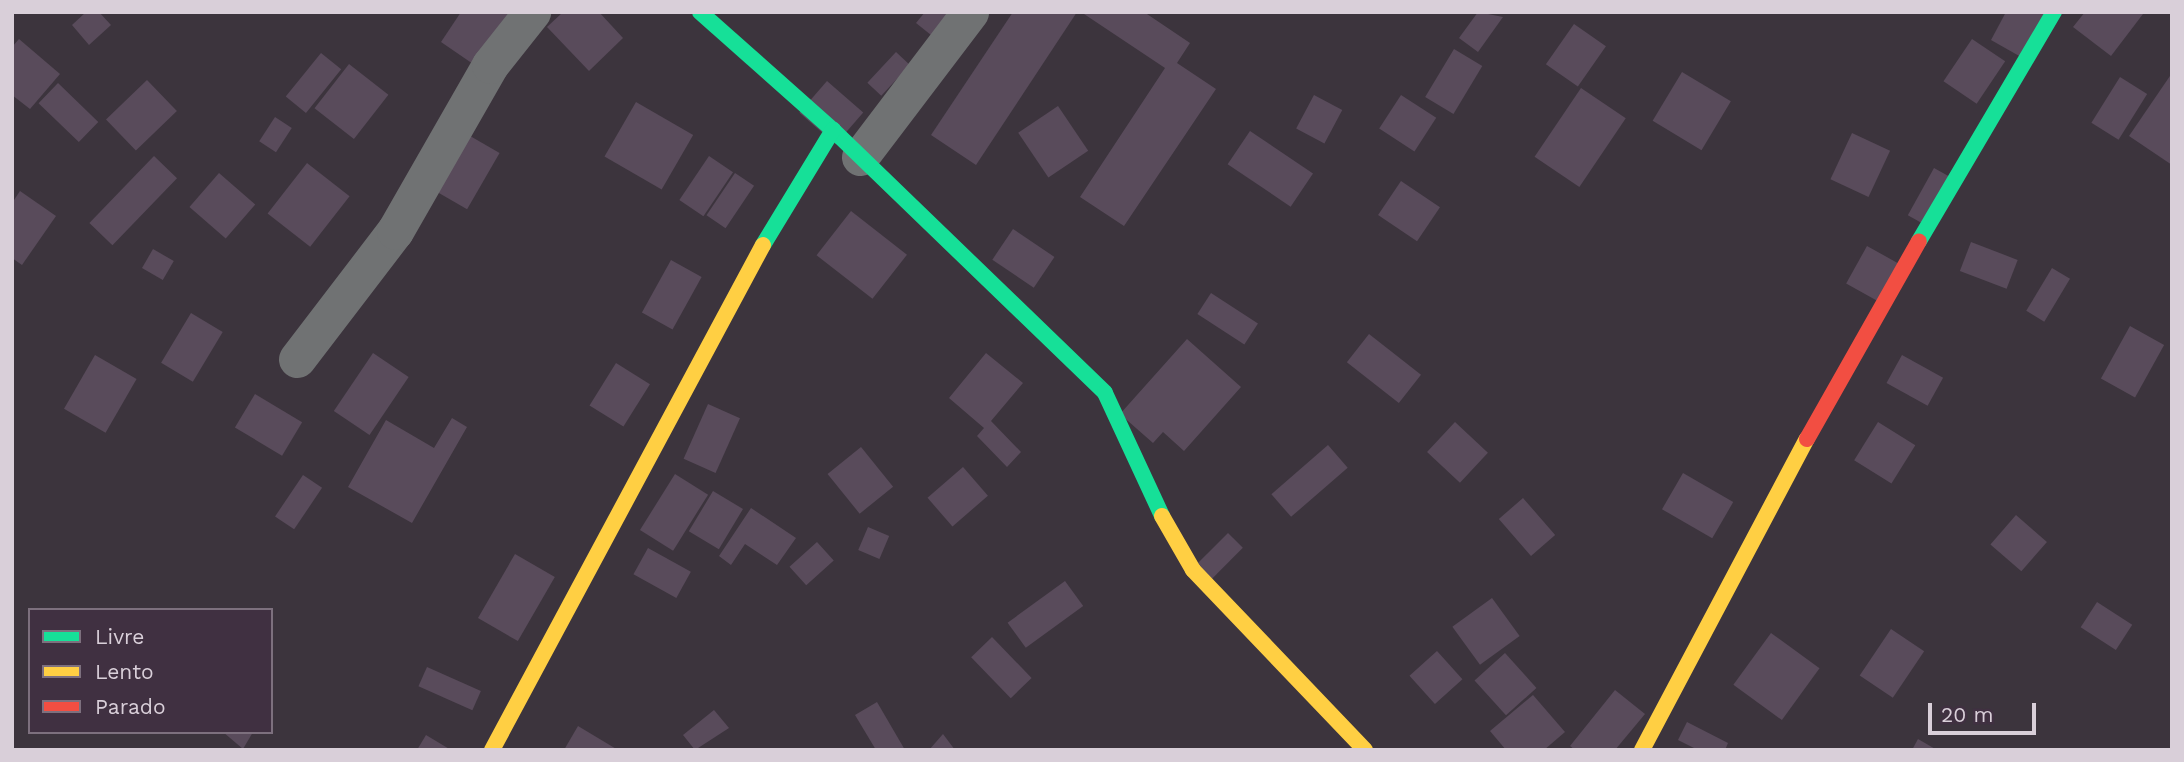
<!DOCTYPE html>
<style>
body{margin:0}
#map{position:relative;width:2184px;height:762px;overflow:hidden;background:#3c343d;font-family:"Work Sans",sans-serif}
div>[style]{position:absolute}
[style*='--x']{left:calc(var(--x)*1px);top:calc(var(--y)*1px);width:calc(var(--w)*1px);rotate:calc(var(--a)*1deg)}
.building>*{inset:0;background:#594b5b;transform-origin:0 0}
.street>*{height:37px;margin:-18.5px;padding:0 18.5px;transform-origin:18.5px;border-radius:18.5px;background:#707273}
.fast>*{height:16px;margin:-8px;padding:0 8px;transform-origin:8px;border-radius:8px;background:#16e098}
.slow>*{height:16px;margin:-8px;padding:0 8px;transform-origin:8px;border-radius:8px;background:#ffcf43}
.jam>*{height:16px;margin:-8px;padding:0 8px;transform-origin:8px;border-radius:8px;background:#f24e42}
span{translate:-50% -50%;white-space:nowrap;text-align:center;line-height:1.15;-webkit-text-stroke:5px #403041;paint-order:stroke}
.frame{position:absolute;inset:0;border:14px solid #d9cfd9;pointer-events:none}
.legend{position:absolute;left:28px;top:608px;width:245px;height:126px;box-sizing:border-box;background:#403041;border:2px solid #7d707e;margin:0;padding:9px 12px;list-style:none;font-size:21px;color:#d9cfd9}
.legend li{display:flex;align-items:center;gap:14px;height:35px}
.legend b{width:35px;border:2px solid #7d707e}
.scale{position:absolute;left:1928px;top:703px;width:108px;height:32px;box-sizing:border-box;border:4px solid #d9cfd9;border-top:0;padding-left:9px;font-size:21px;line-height:24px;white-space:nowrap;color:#d9cfd9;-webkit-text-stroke:5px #403041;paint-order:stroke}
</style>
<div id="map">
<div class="building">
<div style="clip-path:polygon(86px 12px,99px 12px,111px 25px,89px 45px,72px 25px)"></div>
<div style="clip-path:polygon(461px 12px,512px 12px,476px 66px,441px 42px)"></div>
<div style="clip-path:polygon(563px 12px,599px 12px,623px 38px,589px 71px,547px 27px)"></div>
<div style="clip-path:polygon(925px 12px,949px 12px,931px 35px,916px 23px)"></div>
<div style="clip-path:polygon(1013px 12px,1077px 12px,976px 165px,931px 135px)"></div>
<div style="clip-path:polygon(1081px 12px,1144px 12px,1190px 43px,1177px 63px,1216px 89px,1124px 226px,1080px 197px,1165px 68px)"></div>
<div style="clip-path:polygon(1478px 12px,1503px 17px,1478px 52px,1459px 38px)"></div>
<div style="clip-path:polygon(2006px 12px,2046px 12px,2021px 57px,1991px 40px)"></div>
<div style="clip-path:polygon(2085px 12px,2140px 12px,2143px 14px,2111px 56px,2073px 27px)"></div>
<div style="left:1574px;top:24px;width:39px;height:49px;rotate:35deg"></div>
<div style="clip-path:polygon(19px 39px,60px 74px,30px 109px,12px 95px,12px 47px)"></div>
<div style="left:1972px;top:39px;width:40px;height:51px;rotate:34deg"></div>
<div style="left:1454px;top:49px;width:33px;height:56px;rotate:31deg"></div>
<div style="left:896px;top:52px;width:19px;height:42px;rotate:43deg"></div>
<div style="left:321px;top:53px;width:26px;height:56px;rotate:39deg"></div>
<div style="left:349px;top:64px;width:50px;height:56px;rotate:38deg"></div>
<div style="left:1682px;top:72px;width:57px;height:57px;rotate:31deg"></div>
<div style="clip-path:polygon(2172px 73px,2172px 165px,2129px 136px)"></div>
<div style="left:2120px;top:77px;width:32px;height:54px;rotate:32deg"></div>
<div style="left:147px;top:80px;width:43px;height:57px;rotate:46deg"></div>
<div style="left:827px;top:81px;width:48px;height:42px;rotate:41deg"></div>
<div style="left:58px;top:83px;width:56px;height:28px;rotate:44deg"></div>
<div style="left:1581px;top:88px;width:54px;height:83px;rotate:34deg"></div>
<div style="left:1314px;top:95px;width:32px;height:38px;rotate:28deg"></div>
<div style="left:1401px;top:95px;width:42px;height:40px;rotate:33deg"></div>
<div style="left:636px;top:102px;width:66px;height:63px;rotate:30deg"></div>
<div style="left:1058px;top:106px;width:54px;height:48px;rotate:56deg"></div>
<div style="left:275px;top:117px;width:20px;height:29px;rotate:33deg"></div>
<div style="left:458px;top:129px;width:48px;height:65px;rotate:30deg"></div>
<div style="left:1250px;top:131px;width:76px;height:40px;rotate:34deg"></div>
<div style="left:1852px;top:133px;width:42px;height:51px;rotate:25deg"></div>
<div style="left:154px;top:156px;width:32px;height:93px;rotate:44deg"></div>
<div style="left:709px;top:156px;width:29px;height:53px;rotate:34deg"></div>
<div style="left:307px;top:163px;width:54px;height:64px;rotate:38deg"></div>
<div style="left:1934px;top:168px;width:18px;height:54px;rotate:29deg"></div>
<div style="left:219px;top:173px;width:48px;height:45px;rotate:41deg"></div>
<div style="left:735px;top:173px;width:23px;height:51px;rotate:34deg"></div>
<div style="left:1401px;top:181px;width:47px;height:41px;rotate:34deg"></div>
<div style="clip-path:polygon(20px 191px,56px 216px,22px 265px,12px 258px,12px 203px)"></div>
<div style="left:851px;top:211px;width:71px;height:56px;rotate:38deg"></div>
<div style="left:1013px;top:229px;width:50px;height:37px;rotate:34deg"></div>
<div style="left:1971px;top:242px;width:50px;height:31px;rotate:21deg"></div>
<div style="left:1867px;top:246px;width:39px;height:43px;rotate:29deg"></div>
<div style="left:153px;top:249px;width:24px;height:22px;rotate:30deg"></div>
<div style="left:671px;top:260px;width:35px;height:60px;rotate:29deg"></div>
<div style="left:2052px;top:268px;width:21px;height:50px;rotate:31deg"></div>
<div style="left:1211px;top:293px;width:56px;height:25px;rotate:33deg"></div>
<div style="left:191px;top:313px;width:37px;height:58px;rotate:31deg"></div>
<div style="left:2130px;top:326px;width:39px;height:60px;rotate:29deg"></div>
<div style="left:1369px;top:334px;width:66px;height:36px;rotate:38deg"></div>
<div style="clip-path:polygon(1187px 339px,1241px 387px,1184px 451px,1163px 432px,1153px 443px,1120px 414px)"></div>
<div style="left:373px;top:353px;width:43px;height:70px;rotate:34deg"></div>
<div style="clip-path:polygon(986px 353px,1023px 383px,991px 421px,1021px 452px,1007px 467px,977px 436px,984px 428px,949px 398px)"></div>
<div style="left:95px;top:355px;width:48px;height:62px;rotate:30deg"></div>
<div style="left:1902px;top:355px;width:47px;height:32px;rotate:29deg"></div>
<div style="left:616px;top:363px;width:40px;height:50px;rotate:32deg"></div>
<div style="left:255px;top:394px;width:55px;height:39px;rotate:31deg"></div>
<div style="left:708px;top:404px;width:35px;height:60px;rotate:24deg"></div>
<div style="clip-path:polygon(452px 418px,467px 427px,412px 523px,348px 487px,386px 420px,434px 448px)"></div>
<div style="left:1455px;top:422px;width:45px;height:41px;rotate:43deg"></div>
<div style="left:1878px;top:422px;width:44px;height:45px;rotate:32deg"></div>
<div style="left:1328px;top:445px;width:30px;height:75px;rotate:49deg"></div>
<div style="left:861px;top:447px;width:51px;height:43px;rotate:51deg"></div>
<div style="left:963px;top:467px;width:38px;height:47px;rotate:49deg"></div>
<div style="left:1683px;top:473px;width:58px;height:42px;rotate:30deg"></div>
<div style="left:675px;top:474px;width:39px;height:66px;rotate:32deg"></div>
<div style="left:303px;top:475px;width:23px;height:50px;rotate:34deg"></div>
<div style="left:713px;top:491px;width:35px;height:47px;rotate:31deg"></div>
<div style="left:1523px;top:498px;width:49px;height:32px;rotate:49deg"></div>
<div style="clip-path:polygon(751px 508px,796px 538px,777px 565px,745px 544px,731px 565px,719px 556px)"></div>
<div style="left:2016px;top:515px;width:41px;height:39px;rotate:41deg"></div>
<div style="left:868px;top:527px;width:23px;height:25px;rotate:23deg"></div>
<div style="left:1228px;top:533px;width:21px;height:57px;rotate:45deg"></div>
<div style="left:817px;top:542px;width:25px;height:37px;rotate:48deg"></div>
<div style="left:648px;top:548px;width:49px;height:30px;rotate:29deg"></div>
<div style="left:515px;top:554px;width:46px;height:74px;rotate:30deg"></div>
<div style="left:1065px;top:581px;width:31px;height:71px;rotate:54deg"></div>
<div style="left:1492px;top:598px;width:47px;height:49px;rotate:54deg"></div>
<div style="left:2097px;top:602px;width:42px;height:30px;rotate:33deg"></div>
<div style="left:1891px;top:629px;width:40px;height:56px;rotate:34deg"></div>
<div style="left:1771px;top:633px;width:60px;height:64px;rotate:36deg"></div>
<div style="left:992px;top:637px;width:57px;height:29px;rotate:46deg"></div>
<div style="left:1437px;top:651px;width:38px;height:37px;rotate:48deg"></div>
<div style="left:1505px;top:653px;width:47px;height:41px;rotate:48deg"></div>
<div style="left:427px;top:667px;width:59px;height:21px;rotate:24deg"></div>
<div style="clip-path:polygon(1615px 690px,1645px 714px,1615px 750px,1575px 750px,1570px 746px)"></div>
<div style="clip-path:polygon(1533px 695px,1565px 732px,1544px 750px,1506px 750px,1490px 731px)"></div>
<div style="clip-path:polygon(877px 702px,905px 750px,876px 750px,855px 715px)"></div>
<div style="clip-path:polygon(714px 710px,729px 728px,695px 750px,683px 735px)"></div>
<div style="clip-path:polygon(1687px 722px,1728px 743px,1725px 750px,1698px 750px,1678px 740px)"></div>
<div style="clip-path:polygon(578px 726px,618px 750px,564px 750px)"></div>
<div style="clip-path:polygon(223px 732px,253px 732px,243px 749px)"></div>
<div style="clip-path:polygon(943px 734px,955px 750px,929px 750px)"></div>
<div style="clip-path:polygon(426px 735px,451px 750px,417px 750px)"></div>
<div style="clip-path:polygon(1918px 739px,1937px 750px,1912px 750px)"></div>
</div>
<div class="street">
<div style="--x:860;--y:157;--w:182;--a:-52.8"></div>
<div style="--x:297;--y:359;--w:161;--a:-52.6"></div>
<div style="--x:395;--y:231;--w:191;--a:-60.2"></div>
<div style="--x:490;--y:65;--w:68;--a:-51.6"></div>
</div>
<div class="fast">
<div style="--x:700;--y:12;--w:178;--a:41.6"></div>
<div style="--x:833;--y:130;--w:378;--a:44"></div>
<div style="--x:1105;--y:393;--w:136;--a:65.1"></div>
<div style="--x:1919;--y:241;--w:266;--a:-59.5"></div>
<div style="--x:763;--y:245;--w:135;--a:-58.7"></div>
</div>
<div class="slow">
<div style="--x:1162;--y:516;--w:62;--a:60.1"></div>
<div style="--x:1193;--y:570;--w:249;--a:46.3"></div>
<div style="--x:492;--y:750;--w:573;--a:-61.78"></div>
<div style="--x:1642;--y:750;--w:352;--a:-62.1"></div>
</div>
<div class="jam">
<div style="--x:1807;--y:439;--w:227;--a:-60.5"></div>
</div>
<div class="frame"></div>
<ul class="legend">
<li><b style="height:9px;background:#16e098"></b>Livre</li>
<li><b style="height:9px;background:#ffcf43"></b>Lento</li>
<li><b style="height:9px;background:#f24e42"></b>Parado</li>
</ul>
<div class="scale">20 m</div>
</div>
